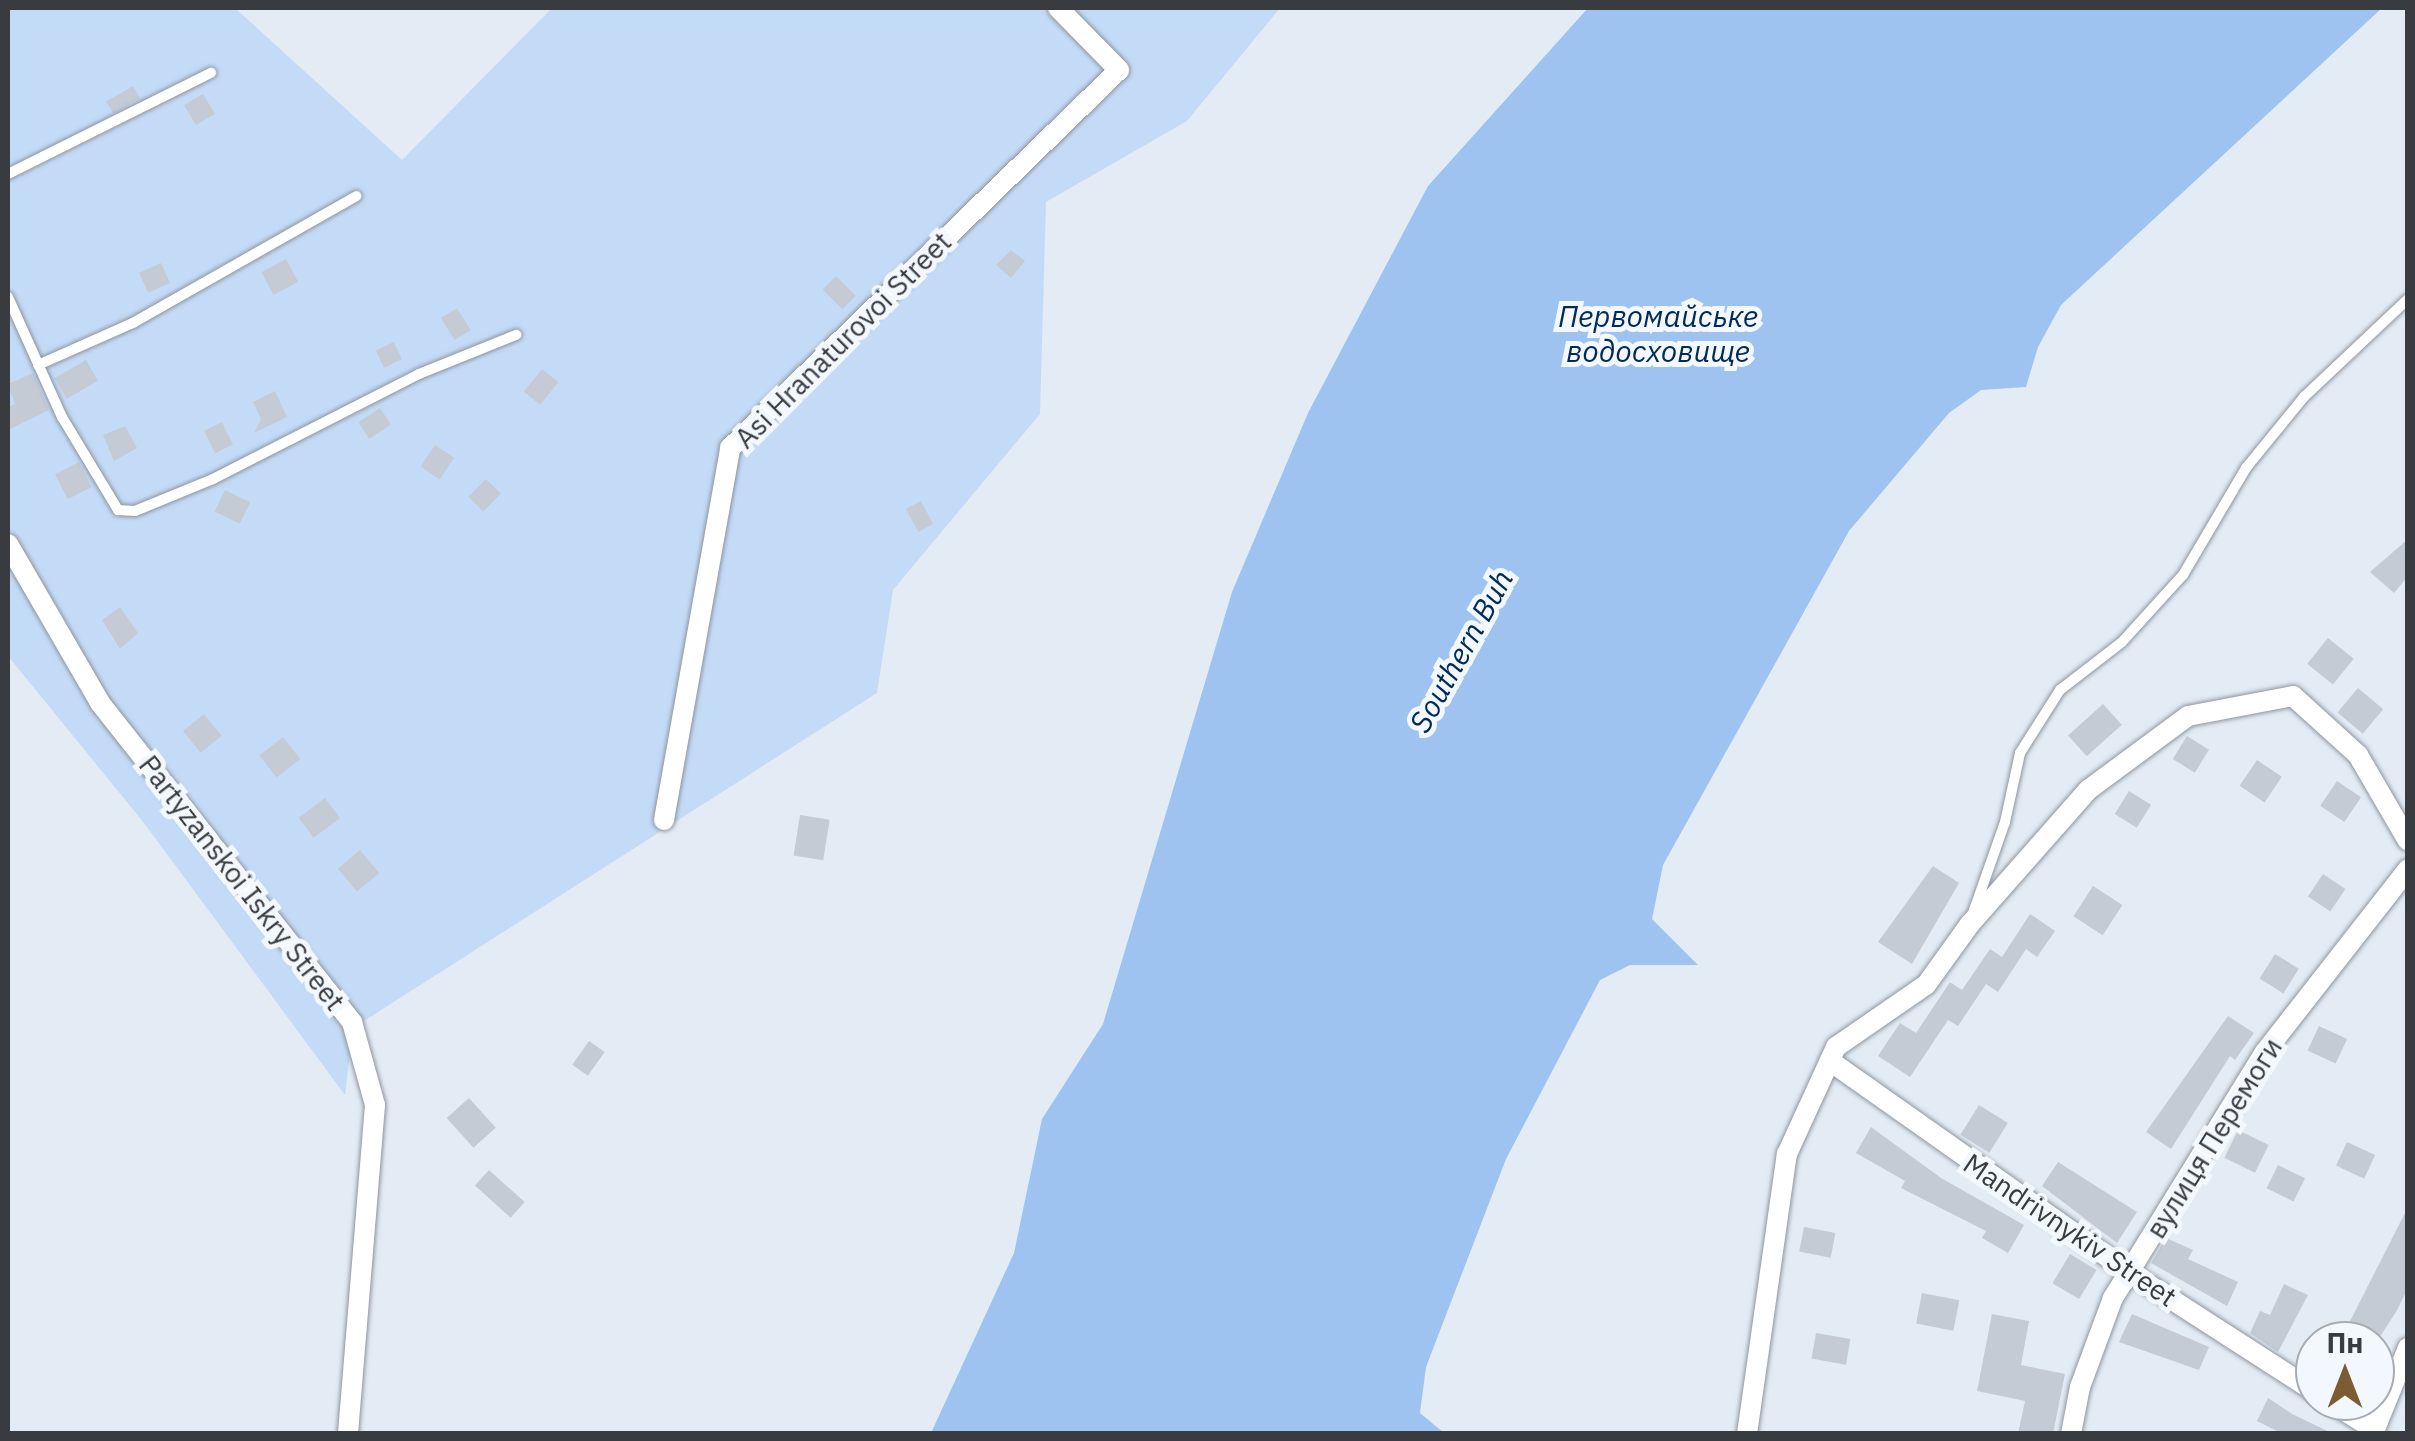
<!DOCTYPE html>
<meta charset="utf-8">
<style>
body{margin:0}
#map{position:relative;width:2415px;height:1441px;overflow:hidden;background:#e3ebf5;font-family:"IBM Plex Sans",sans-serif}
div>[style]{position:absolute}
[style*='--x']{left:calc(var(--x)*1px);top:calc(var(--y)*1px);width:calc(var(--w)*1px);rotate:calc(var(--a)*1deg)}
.green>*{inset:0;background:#c4dbf8}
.water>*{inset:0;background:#9ec3f1}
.building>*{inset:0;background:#c4cbd5;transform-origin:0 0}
.roads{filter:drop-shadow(0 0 2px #8e959e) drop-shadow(0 0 2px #8e959e)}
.lane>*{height:10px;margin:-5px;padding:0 5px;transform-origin:5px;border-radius:5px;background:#fff}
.street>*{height:20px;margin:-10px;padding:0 10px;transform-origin:10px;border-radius:10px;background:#fff}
span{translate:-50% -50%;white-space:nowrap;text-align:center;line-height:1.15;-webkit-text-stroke:10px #f3f8fe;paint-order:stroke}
.street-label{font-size:28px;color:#383b3f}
.water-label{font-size:30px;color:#002a58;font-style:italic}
.frame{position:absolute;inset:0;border:10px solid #383b3f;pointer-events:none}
.north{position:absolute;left:2295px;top:1321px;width:100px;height:100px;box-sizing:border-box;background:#f3f8fe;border:2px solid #a8acb2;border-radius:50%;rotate:0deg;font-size:28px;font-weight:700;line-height:40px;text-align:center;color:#383b3f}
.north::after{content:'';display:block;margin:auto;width:35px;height:45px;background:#7c5d32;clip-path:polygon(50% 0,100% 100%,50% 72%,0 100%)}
</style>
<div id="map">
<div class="green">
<div style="clip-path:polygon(8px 8px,235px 8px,402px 160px,552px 8px,1280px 8px,1187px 121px,1046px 202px,1040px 414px,893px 590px,877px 693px,353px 1028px,345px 1095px,144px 823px,8px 656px)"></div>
</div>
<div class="water">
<div style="clip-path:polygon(1588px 8px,2382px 8px,2061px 305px,2038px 347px,2026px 387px,1981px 390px,1949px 413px,1849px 531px,1663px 865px,1652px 919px,1698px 965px,1630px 965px,1600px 980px,1506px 1159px,1426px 1367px,1420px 1413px,1444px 1433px,931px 1433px,1014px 1253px,1042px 1119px,1103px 1024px,1232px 592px,1308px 413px,1428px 186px)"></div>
</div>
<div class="building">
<div style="left:133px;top:86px;width:14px;height:31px;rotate:60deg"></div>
<div style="left:203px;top:94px;width:23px;height:22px;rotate:59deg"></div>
<div style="clip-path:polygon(1011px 250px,1025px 261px,1011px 278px,996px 265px)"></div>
<div style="left:286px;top:259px;width:26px;height:28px;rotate:62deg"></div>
<div style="left:161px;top:263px;width:22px;height:24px;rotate:66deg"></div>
<div style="left:836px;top:276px;width:28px;height:19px;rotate:45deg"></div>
<div style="left:457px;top:308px;width:26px;height:19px;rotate:58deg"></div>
<div style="left:394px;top:342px;width:19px;height:20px;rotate:65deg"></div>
<div style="left:86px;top:360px;width:24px;height:36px;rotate:60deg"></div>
<div style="left:542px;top:369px;width:21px;height:29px;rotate:39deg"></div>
<div style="clip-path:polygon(33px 373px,49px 410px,8px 430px,8px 407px,15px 404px,8px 384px)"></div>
<div style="clip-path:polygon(275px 391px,287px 417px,254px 433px,261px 419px,253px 402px)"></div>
<div style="left:380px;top:408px;width:20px;height:26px;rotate:57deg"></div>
<div style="left:222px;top:422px;width:25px;height:20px;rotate:64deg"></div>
<div style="clip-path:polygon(125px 426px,137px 448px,114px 461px,103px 435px)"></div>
<div style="left:435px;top:445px;width:23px;height:26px;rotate:34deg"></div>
<div style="left:79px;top:462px;width:28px;height:27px;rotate:63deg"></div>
<div style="left:486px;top:479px;width:21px;height:25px;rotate:45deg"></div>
<div style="left:225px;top:490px;width:28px;height:24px;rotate:26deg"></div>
<div style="left:921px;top:501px;width:26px;height:17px;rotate:62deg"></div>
<div style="clip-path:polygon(2408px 539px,2408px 576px,2394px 593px,2370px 572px)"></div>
<div style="clip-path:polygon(120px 607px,138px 633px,120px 649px,102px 620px)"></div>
<div style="left:2328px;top:638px;width:33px;height:33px;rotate:39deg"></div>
<div style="left:2358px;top:688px;width:33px;height:32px;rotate:40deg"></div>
<div style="left:2103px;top:704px;width:28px;height:47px;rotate:48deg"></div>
<div style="left:204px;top:714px;width:28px;height:27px;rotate:51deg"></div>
<div style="left:2187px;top:736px;width:26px;height:27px;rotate:32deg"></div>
<div style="left:283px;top:737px;width:28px;height:30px;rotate:52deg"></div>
<div style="left:2257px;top:760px;width:30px;height:31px;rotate:34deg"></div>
<div style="left:2337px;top:781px;width:29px;height:30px;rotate:34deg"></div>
<div style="left:2129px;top:791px;width:26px;height:27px;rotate:32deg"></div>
<div style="left:325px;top:798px;width:25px;height:33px;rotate:53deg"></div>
<div style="left:800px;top:815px;width:30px;height:41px;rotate:9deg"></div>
<div style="left:360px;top:850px;width:30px;height:29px;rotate:50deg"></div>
<div style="clip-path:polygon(1933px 866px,1959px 883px,1912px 964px,1878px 942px)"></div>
<div style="left:2323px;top:874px;width:27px;height:27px;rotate:34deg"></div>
<div style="left:2093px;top:886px;width:35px;height:36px;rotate:33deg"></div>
<div style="clip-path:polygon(2030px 914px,2055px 931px,2037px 957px,2026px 949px,1998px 992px,1986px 984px,1958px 1026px,1948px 1020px,1910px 1077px,1878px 1056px,1900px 1023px,1916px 1033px,1950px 982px,1962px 990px,1990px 949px,2002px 957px)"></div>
<div style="left:2275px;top:954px;width:28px;height:29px;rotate:32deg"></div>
<div style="clip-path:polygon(2228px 1016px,2254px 1033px,2235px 1060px,2230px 1056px,2171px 1149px,2146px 1132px)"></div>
<div style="left:2319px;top:1026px;width:31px;height:27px;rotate:25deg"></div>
<div style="left:589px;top:1041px;width:19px;height:29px;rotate:35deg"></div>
<div style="left:469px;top:1098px;width:40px;height:30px;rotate:48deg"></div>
<div style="left:1979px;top:1105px;width:34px;height:35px;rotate:32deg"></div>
<div style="clip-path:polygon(1871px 1127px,1941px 1178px,2024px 1225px,2008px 1253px,1982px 1238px,1986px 1231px,1901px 1188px,1905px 1181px,1856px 1153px)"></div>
<div style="left:2238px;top:1130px;width:34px;height:31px;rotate:26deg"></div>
<div style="left:2347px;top:1142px;width:31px;height:26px;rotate:25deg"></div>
<div style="clip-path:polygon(2058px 1162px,2137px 1212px,2117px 1243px,2042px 1186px)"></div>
<div style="left:2278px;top:1165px;width:30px;height:26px;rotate:26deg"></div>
<div style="left:489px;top:1170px;width:48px;height:21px;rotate:42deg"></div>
<div style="clip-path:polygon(2408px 1207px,2408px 1288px,2396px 1312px,2377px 1341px,2340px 1341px)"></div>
<div style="left:1804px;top:1227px;width:32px;height:25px;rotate:11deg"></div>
<div style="clip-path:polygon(2166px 1238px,2193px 1250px,2188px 1259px,2238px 1282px,2227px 1306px,2151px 1263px)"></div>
<div style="left:2070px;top:1254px;width:31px;height:34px;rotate:31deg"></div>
<div style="clip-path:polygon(2284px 1284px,2308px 1295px,2278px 1352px,2250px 1333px,2260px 1311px,2270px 1315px)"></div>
<div style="left:1922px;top:1293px;width:38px;height:31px;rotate:11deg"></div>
<div style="clip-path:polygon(1992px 1314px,2029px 1321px,2021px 1365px,2065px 1374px,2053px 1434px,2018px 1434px,2025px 1401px,1977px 1391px)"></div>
<div style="clip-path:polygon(2132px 1314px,2209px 1347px,2199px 1370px,2119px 1342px)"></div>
<div style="left:1816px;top:1333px;width:35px;height:26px;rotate:10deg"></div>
<div style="clip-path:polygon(2268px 1398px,2292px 1414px,2334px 1434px,2283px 1434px,2257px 1421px)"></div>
</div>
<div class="roads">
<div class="lane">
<div style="--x:8;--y:174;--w:227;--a:-26.5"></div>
<div style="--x:8;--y:297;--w:132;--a:65.8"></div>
<div style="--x:62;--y:417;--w:109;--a:58.9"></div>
<div style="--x:118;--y:510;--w:17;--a:3"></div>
<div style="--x:135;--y:511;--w:84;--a:-22.3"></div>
<div style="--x:213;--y:479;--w:231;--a:-27"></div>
<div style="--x:419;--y:374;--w:105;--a:-21.9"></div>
<div style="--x:38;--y:365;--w:104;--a:-23.9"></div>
<div style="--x:133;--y:323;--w:257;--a:-29.6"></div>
<div style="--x:1973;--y:913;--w:96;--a:-70.6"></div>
<div style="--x:2005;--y:822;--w:71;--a:-77.7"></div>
<div style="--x:2020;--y:753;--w:75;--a:-57.6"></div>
<div style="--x:2060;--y:690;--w:78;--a:-37.7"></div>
<div style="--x:2122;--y:642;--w:91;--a:-47.7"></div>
<div style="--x:2183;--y:575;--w:124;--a:-59.5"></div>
<div style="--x:2246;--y:468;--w:92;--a:-50.8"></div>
<div style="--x:2304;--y:397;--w:143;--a:-43.3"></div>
</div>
<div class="street">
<div style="--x:8;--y:544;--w:184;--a:59.9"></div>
<div style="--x:100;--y:703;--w:407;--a:51.7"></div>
<div style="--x:352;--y:1022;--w:86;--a:74.5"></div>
<div style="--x:375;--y:1105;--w:330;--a:94.7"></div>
<div style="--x:664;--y:820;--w:378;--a:-79.9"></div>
<div style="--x:730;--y:448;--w:542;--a:-44.18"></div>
<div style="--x:1119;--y:70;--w:87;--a:-134.5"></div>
<div style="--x:1830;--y:1061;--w:366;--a:35.2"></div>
<div style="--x:2129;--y:1272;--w:221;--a:32.8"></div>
<div style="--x:2329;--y:1401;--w:54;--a:32.2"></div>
<div style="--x:1747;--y:1434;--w:283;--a:-81.9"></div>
<div style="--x:1787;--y:1154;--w:118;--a:-65.4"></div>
<div style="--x:1836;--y:1047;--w:109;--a:-34.6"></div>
<div style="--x:1926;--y:985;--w:75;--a:-54.2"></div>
<div style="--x:1970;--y:924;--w:179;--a:-48.6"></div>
<div style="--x:2088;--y:790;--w:124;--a:-36.5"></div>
<div style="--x:2188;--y:716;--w:107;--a:-10.8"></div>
<div style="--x:2293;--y:696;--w:88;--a:42.2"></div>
<div style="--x:2358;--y:755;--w:99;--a:59.8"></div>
<div style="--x:2071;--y:1434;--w:48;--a:-79.2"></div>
<div style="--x:2080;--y:1387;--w:95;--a:-69.7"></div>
<div style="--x:2113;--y:1298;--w:289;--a:-58.3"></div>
<div style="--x:2265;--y:1052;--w:232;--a:-52"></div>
<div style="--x:2373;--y:1434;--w:93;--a:-67.9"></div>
</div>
</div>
<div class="street-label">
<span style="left:843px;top:340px;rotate:-45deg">Asi Hranaturovoi Street</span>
<span style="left:242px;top:883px;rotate:52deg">Partyzanskoi Iskry Street</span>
<span style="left:2214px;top:1138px;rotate:-58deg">вулиця Перемоги</span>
<span style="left:2070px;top:1230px;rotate:34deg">Mandrivnykiv Street</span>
</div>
<div class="water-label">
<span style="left:1658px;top:333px">Первомайське<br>водосховище</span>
<span style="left:1461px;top:651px;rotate:-61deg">Southern Buh</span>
</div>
<div class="frame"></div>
<div class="north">Пн</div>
</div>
